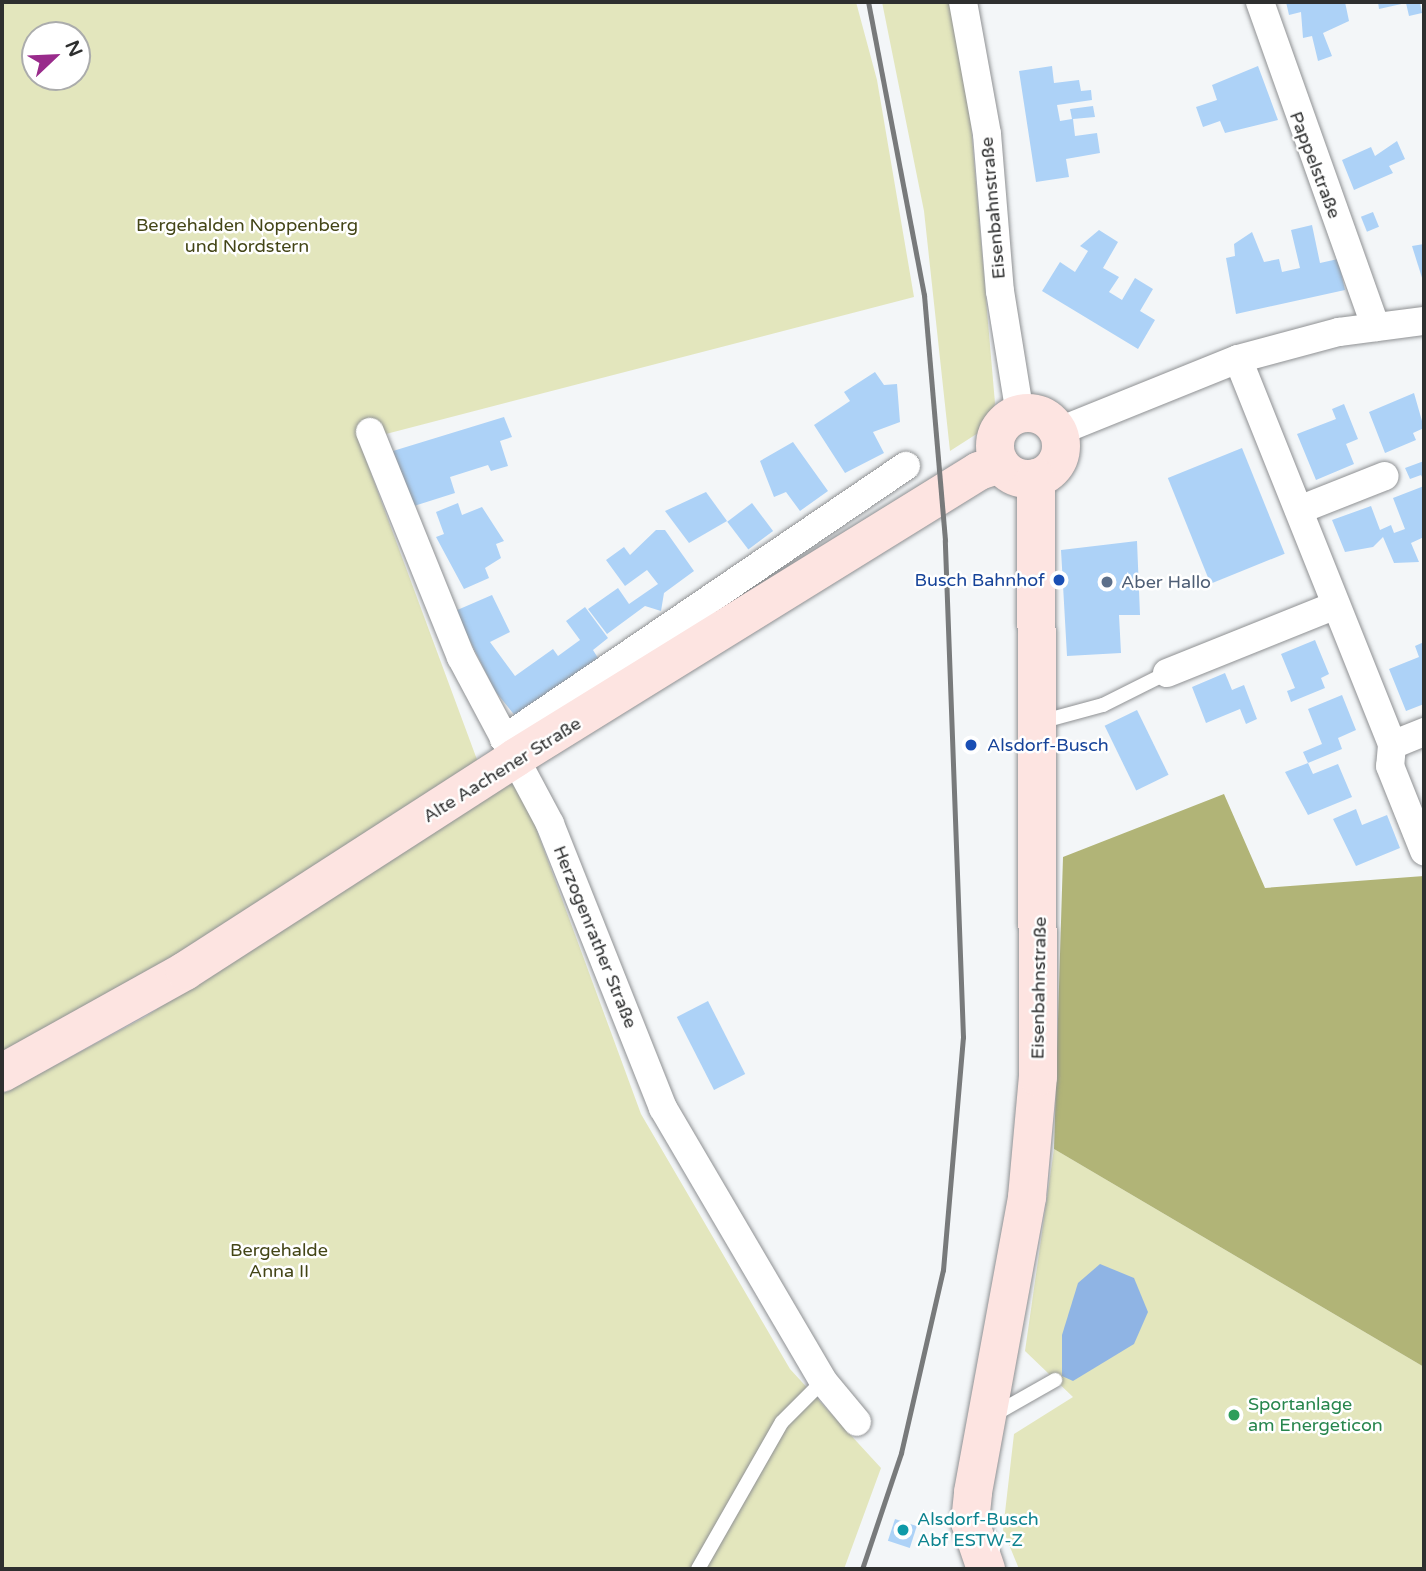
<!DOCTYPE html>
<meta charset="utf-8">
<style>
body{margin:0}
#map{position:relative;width:1426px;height:1571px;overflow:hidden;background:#f3f6f8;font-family:"Varela Round",sans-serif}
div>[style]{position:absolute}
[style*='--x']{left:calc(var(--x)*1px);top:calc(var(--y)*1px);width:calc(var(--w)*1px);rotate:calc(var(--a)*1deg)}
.green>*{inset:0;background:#e3e6bd}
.forest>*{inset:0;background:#b1b477}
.water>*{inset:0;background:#8fb4e4}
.building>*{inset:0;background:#add2f7;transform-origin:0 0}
.roads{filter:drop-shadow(0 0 2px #8f9193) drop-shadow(0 0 2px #8f9193)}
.lane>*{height:14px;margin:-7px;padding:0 7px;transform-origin:7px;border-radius:7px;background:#fff}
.street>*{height:28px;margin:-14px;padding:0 14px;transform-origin:14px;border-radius:14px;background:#fff}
.secondary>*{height:38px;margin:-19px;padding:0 19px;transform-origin:19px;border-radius:19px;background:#fde4e1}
.secondary>.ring{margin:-19px;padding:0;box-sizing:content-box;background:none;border:38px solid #fde4e1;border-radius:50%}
.rail>*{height:5px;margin:-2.5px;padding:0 2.5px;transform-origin:2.5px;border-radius:2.5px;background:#787a7b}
.dots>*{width:19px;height:19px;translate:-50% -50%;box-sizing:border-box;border:4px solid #fff;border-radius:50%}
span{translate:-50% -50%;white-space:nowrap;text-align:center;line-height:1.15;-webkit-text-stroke:5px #fff;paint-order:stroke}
.street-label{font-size:18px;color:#2e2f2f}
.park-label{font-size:18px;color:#434516}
.transit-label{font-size:18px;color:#164399}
.right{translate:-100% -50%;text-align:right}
.left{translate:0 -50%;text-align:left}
.service-label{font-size:18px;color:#4e5e75}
.leisure-label{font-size:18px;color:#27864d}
.culture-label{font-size:18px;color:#0d838f}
.frame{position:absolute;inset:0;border:4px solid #2e2f2f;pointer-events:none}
.north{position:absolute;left:21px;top:21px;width:70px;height:70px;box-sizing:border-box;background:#fff;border:2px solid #abacac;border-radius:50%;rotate:67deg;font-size:19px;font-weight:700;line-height:28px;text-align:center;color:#2e2f2f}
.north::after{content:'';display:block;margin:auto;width:24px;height:32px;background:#992b8b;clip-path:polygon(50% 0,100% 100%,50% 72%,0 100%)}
</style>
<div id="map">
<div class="green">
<div style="clip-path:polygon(evenodd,2px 2px,856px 2px,877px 80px,914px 297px,359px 441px,479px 765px,2px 1069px,2px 2px,35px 35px,77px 35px,77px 77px,35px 77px,35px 35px)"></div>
<div style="clip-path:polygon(882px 2px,949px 2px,969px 103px,995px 403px,989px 426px,950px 451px,924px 211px)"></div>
<div style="clip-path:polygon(516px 774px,641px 1114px,790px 1369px,881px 1468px,844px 1569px,2px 1569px,2px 1094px,145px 1017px)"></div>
<div style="clip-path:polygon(1054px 1149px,1424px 1367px,1424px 1569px,1019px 1569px,1003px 1530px,1014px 1434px,1073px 1397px,1025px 1351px)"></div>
</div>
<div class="forest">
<div style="clip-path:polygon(1224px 794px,1265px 888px,1424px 876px,1424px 1367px,1054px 1149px,1063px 857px)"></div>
</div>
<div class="water">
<div style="clip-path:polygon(1100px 1264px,1134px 1278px,1148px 1312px,1134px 1344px,1073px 1381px,1062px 1376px,1062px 1335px,1078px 1283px)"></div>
</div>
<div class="building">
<div style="clip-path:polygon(1286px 2px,1345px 2px,1349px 21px,1323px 33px,1332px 56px,1318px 61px,1312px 36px,1303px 38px,1301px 12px,1289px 15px)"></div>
<div style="clip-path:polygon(1378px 2px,1420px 2px,1422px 13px,1409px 16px,1406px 3px,1379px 9px)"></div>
<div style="clip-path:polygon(1052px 66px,1054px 83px,1079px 80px,1081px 91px,1091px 90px,1092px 100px,1057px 105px,1060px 121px,1072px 119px,1070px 109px,1093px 106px,1095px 117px,1073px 119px,1075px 136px,1097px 133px,1100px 153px,1066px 159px,1069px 177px,1036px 182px,1019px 71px)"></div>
<div style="clip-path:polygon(1258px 66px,1278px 120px,1225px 133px,1220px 121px,1203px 127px,1196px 107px,1217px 100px,1212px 85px)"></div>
<div style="clip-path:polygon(1397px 141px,1405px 159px,1389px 166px,1393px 173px,1354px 190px,1342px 160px,1371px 147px,1375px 156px)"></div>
<div style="left:1373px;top:212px;width:16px;height:13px;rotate:68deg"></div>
<div style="clip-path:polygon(1312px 225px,1320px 263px,1338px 259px,1345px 290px,1236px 314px,1226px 258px,1235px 256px,1234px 244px,1252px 232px,1264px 262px,1279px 259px,1282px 272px,1300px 268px,1291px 230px)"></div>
<div style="clip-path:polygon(1099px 230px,1118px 242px,1103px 268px,1119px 277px,1109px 292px,1122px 300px,1135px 278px,1153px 289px,1140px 311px,1155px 320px,1138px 349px,1042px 291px,1060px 262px,1075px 272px,1088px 251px,1080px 246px)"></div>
<div style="clip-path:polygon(1424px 244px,1424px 281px,1423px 281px,1412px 246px)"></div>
<div style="clip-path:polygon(875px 372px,884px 385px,897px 384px,900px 422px,873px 432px,884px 453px,845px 473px,814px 425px,850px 401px,844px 392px)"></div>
<div style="clip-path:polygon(1414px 393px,1424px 428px,1413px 433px,1416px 440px,1385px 453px,1369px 412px)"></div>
<div style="clip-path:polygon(1344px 404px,1358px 439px,1346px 444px,1354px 464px,1316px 480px,1297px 434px,1336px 419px,1332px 409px)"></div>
<div style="clip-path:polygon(504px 417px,512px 437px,500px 441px,508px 466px,491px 471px,488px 465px,450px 477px,455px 493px,414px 506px,393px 451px)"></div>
<div style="clip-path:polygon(793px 442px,828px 491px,800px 511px,786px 492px,774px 497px,760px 461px)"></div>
<div style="left:1242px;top:448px;width:114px;height:80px;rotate:68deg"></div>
<div style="clip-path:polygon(1424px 461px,1424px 481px,1421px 475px,1410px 479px,1405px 468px)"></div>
<div style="clip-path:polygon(1424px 486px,1424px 537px,1411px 543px,1419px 562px,1394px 563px,1383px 537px,1373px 547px,1345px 552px,1332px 520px,1371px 506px,1380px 530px,1391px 525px,1394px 533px,1405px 529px,1393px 498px)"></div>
<div style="clip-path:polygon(706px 492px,727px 521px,689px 543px,665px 511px)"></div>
<div style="clip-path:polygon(458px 503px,462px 515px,482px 507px,504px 541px,496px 544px,501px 558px,485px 568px,489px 578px,464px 589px,436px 537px,444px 534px,436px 512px)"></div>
<div style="left:752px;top:503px;width:35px;height:31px;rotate:53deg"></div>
<div style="clip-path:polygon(656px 530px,665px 530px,694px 571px,664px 593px,661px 611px,645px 606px,607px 634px,588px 609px,618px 588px,629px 604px,658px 584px,647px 570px,625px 586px,606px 560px,624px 547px,630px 555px)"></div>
<div style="clip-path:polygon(1137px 541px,1140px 615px,1119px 615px,1121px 653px,1067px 656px,1061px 550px)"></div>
<div style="clip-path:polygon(492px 595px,510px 632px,490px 642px,515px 676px,553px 649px,558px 656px,580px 640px,566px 621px,585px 607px,608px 638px,593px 650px,598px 658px,516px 717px,495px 691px,455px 611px)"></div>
<div style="clip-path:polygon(1315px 640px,1329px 674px,1321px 678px,1325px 688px,1291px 702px,1287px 691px,1295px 688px,1281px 654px)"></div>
<div style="clip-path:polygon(1424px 642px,1424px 704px,1406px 711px,1389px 669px,1419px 657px,1415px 646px)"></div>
<div style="clip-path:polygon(1225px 673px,1232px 690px,1244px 685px,1257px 719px,1246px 724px,1240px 709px,1206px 723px,1192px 687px)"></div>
<div style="clip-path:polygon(1342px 695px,1356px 730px,1338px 738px,1342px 749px,1308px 763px,1313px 774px,1338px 764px,1352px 797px,1308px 815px,1285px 772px,1308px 763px,1303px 752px,1322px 744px,1308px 709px)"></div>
<div style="left:1137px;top:710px;width:72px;height:36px;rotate:64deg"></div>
<div style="clip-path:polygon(1356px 809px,1362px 825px,1387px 815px,1400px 848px,1356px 866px,1333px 819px)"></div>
<div style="left:708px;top:1001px;width:82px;height:35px;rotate:63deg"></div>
<div style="left:895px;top:1519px;width:23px;height:23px;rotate:18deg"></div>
</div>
<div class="roads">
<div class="lane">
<div style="--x:1040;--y:722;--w:65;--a:-15.1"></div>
<div style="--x:1103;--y:705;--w:72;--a:-26.6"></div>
<div style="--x:990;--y:1417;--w:75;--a:-29.6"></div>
<div style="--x:698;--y:1569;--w:169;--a:-60.3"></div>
<div style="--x:782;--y:1422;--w:58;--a:-45"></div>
</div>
<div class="street">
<div style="--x:963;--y:2;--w:134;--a:79.7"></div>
<div style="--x:987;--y:134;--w:158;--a:85.3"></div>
<div style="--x:1000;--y:291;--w:125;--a:80.8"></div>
<div style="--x:1260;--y:2;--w:345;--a:70.4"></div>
<div style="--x:1238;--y:359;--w:416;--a:68.2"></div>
<div style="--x:1392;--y:745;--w:21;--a:95"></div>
<div style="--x:1390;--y:766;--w:92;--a:68.2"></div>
<div style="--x:370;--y:432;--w:243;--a:68"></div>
<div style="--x:461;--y:657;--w:189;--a:61.9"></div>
<div style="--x:550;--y:824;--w:306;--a:68.3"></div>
<div style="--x:663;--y:1108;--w:316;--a:59.6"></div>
<div style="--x:823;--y:1381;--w:53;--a:50.3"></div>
<div style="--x:1057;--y:432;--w:195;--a:-22"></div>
<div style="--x:1238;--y:359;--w:105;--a:-15"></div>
<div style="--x:1339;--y:332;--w:86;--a:-7.4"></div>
<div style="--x:1299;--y:510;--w:92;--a:-21.6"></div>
<div style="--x:1167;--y:673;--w:182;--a:-21.9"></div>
<div style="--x:504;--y:739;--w:486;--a:-34.2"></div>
<div style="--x:1392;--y:745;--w:35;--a:-22"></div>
</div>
<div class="secondary">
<div class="ring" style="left:995px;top:413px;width:28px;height:28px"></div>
<div style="--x:2;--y:1073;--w:210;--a:-29.1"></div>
<div style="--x:185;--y:971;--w:393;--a:-32.8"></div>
<div style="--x:515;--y:758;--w:546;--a:-31.74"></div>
<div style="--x:979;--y:471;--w:22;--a:-18"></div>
<div style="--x:986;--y:1569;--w:50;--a:-108.8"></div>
<div style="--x:970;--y:1522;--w:30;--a:-84"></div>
<div style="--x:973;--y:1492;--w:300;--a:-79.6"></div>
<div style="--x:1027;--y:1197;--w:121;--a:-84.8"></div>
<div style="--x:1038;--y:1077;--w:599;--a:-90.19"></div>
</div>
</div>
<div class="rail">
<div style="--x:862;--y:1569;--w:122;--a:-71.4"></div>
<div style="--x:901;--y:1453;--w:188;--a:-77.1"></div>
<div style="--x:943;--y:1270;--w:234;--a:-85.1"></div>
<div style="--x:963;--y:1037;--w:497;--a:-92.1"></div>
<div style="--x:945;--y:540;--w:246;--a:-94.9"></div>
<div style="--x:924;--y:295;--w:298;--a:-100.8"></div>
</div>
<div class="dots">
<div style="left:1059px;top:580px;background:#1a4fb4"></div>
<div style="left:1107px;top:582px;background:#5c6f8a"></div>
<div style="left:971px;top:745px;background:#1a4fb4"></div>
<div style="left:1234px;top:1415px;background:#2e9e5b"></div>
<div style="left:903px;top:1530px;background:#0f9aa8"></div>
</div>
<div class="street-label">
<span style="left:1315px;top:165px;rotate:69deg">Pappelstraße</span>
<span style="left:993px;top:208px;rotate:-95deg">Eisenbahnstraße</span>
<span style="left:502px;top:770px;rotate:-32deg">Alte Aachener Straße</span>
<span style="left:595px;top:937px;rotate:68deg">Herzogenrather Straße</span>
<span style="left:1039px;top:988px;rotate:-89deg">Eisenbahnstraße</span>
</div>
<div class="park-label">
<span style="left:247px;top:236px">Bergehalden Noppenberg<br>und Nordstern</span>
<span style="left:279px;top:1261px">Bergehalde<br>Anna II</span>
</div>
<div class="transit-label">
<span class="right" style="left:1045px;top:580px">Busch Bahnhof</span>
<span class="left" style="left:987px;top:745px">Alsdorf-Busch</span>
</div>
<div class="service-label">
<span class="left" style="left:1121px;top:582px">Aber Hallo</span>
</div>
<div class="leisure-label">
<span class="left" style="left:1248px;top:1415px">Sportanlage<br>am Energeticon</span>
</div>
<div class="culture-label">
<span class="left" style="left:917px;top:1530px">Alsdorf-Busch<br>Abf ESTW-Z</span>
</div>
<div class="frame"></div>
<div class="north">N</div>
</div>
